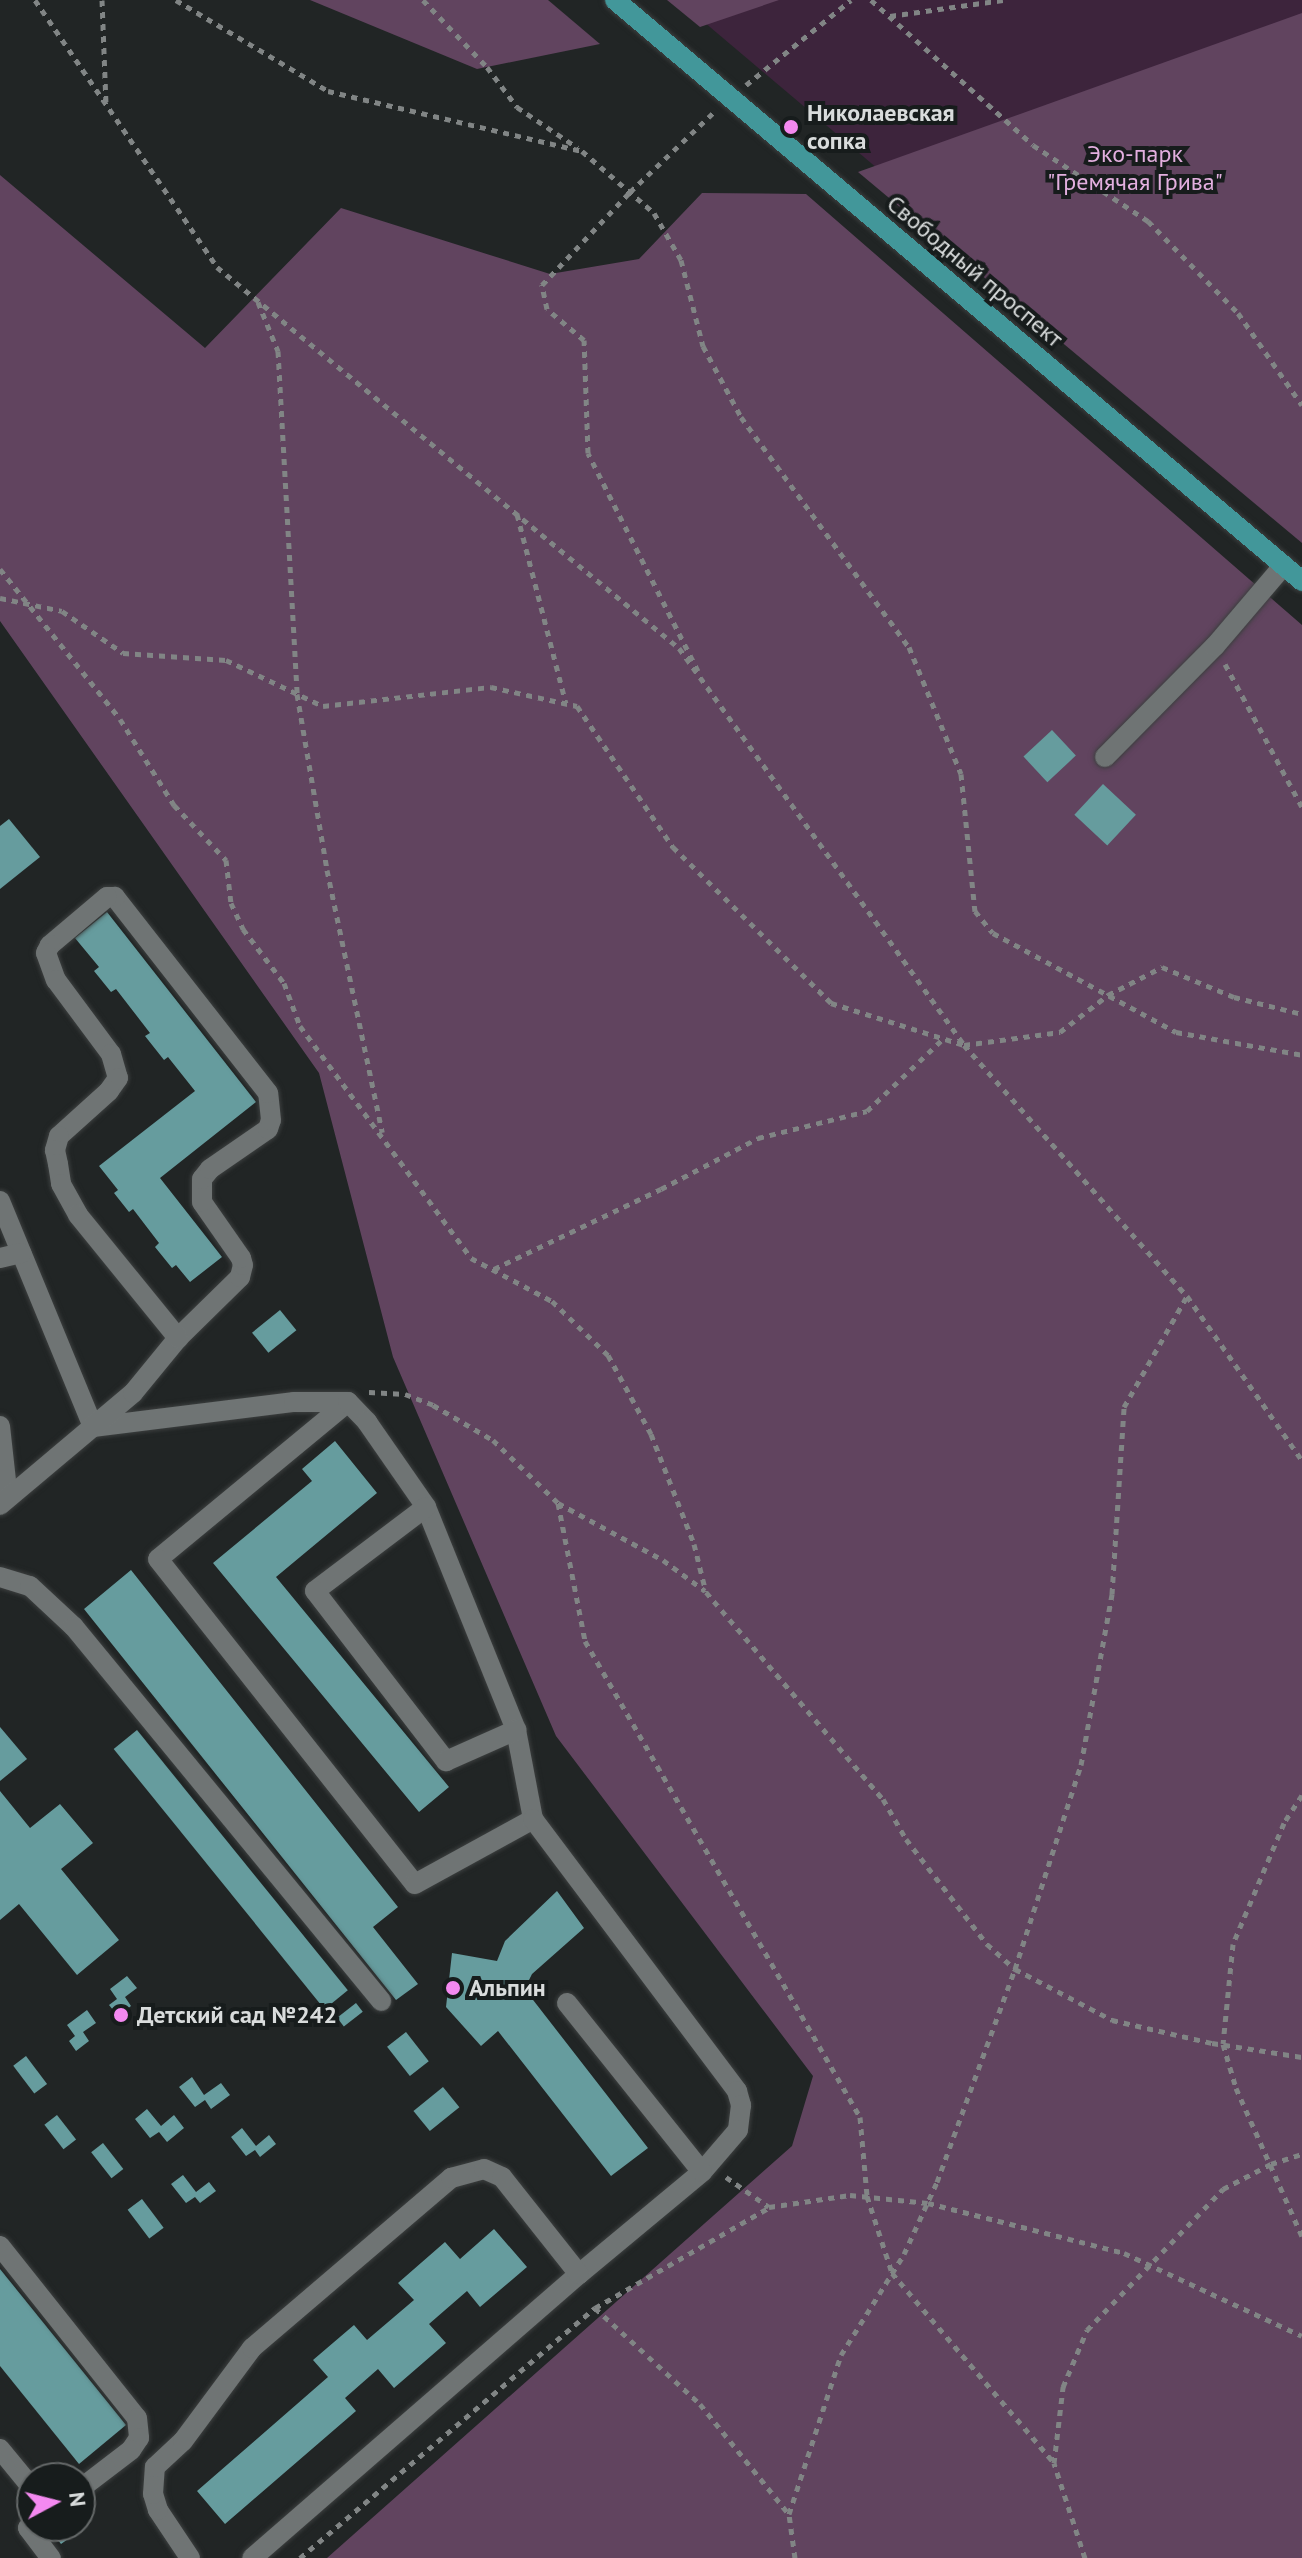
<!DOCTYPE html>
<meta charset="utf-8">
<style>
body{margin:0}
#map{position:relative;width:1302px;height:2558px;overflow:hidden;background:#212525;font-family:"PT Sans",sans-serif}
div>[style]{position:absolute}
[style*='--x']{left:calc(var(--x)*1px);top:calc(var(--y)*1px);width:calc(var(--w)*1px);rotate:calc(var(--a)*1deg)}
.green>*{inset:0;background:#3d243c}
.forest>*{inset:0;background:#61445f}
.building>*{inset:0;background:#669c9e;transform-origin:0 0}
.path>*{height:5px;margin-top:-2.5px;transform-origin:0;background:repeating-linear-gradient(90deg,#818585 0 6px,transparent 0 12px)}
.roads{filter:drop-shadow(0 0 2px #3c3f3f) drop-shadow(0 0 2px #3c3f3f)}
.minor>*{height:20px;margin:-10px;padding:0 10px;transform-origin:10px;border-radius:10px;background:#6f7474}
.major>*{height:20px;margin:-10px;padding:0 10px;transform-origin:10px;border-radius:10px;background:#42979a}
.dots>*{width:22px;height:22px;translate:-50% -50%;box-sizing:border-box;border:4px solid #171c1c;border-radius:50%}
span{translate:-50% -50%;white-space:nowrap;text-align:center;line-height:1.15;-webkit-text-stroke:8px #171c1c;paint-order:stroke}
.poi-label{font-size:24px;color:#d9dcdc;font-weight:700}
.left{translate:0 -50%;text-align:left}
.park-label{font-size:24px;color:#e3afdf}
.street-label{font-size:24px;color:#d9dcdc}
.north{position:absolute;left:16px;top:2462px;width:80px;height:80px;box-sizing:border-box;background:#171c1c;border:2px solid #656969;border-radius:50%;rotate:83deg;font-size:22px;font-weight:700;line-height:32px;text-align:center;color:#d9dcdc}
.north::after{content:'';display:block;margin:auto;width:28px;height:36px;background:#f489f0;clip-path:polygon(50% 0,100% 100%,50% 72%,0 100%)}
</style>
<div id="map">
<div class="green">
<div style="clip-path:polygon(678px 0,1302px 0,1302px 527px)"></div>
</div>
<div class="forest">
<div style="clip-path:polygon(310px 0,548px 0,600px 44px,477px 69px)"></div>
<div style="clip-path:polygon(667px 0,779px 0,700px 27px)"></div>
<div style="clip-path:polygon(1302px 13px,1302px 543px,858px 172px)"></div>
<div style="clip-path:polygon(0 175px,205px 348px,341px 208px,550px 274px,639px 259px,702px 193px,806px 194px,1302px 625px,1302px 2558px,327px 2558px,792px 2146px,813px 2076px,556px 1736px,393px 1357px,319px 1073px,0 621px)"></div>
</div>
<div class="building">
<div style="left:1052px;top:730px;width:35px;height:39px;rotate:47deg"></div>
<div style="left:1103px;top:784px;width:45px;height:42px;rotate:43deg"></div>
<div style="clip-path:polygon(9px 819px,40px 857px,0 889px,0 826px)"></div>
<div style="clip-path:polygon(107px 912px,256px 1102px,160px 1178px,222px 1257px,190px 1282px,176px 1265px,172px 1268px,155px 1247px,159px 1243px,133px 1209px,129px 1212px,114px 1193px,118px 1190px,99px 1166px,195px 1091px,168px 1057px,164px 1060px,145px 1036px,150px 1033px,116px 989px,111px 992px,94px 971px,99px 967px,75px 938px)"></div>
<div style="left:280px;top:1310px;width:26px;height:36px;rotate:51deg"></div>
<div style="clip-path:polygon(335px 1441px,377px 1493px,276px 1577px,449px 1787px,419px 1812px,213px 1563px,312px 1481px,302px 1469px)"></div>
<div style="clip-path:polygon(131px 1570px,398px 1907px,373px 1927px,418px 1984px,396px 2000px,84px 1609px)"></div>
<div style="clip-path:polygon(0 1727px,27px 1759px,0 1781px)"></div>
<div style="left:137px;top:1730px;width:335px;height:30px;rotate:51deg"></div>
<div style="clip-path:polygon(0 1791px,30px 1828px,60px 1804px,93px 1843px,61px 1869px,119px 1940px,77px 1975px,19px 1904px,0 1920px)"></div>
<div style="clip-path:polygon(557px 1891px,584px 1928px,532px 1974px,527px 1984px,530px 1996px,648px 2148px,611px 2176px,498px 2031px,481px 2046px,446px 2007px,452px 1953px,497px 1961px,505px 1941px)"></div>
<div style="clip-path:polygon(127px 1976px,137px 1988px,125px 1997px,131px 2006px,118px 2016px,109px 2005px,117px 1999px,110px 1989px)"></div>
<div style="left:356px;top:2003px;width:11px;height:24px;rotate:52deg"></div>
<div style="clip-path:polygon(87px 2010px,96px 2023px,83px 2032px,89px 2041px,76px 2051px,69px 2041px,75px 2036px,67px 2025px)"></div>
<div style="left:406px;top:2032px;width:37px;height:24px;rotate:52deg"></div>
<div style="left:26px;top:2056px;width:35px;height:16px;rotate:53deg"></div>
<div style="clip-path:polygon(192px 2077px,204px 2095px,221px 2083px,230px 2095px,211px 2109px,205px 2100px,195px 2107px,179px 2087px)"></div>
<div style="left:443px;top:2087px;width:26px;height:38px;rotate:51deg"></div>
<div style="clip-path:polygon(147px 2109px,161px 2126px,174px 2115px,184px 2128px,167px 2142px,159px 2132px,150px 2138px,135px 2119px)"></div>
<div style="left:57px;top:2115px;width:31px;height:16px;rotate:52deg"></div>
<div style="clip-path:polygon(242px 2128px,256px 2146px,269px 2135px,276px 2144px,260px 2157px,255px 2150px,246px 2156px,231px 2137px)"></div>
<div style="left:103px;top:2143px;width:33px;height:15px;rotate:52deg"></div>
<div style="clip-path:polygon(183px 2175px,196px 2192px,209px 2182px,216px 2191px,200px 2203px,195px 2197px,186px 2203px,171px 2184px)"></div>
<div style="left:142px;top:2199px;width:36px;height:18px;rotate:53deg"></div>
<div style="clip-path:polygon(494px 2229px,527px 2267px,480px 2307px,467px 2291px,429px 2324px,446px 2343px,394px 2388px,378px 2369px,345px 2398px,356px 2411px,225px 2524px,197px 2491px,328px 2377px,313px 2360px,354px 2325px,367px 2340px,414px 2300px,398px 2283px,445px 2242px,460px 2259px)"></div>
<div style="clip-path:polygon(0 2269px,126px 2425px,79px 2464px,0 2366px)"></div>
<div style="clip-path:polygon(53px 2526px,69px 2526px,75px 2534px,61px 2544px,50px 2529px)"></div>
</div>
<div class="path">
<div style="--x:35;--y:0;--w:323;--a:55.7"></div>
<div style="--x:217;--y:267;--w:599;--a:39.51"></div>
<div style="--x:679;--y:648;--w:489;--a:54.3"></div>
<div style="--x:964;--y:1045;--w:336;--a:48.4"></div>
<div style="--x:1187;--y:1296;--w:200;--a:55"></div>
<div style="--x:102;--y:0;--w:103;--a:87.8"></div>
<div style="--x:176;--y:0;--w:177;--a:30.9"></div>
<div style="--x:328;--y:91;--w:261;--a:13.3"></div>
<div style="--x:582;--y:151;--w:95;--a:40.7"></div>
<div style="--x:654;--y:213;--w:54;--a:60.1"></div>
<div style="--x:681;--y:260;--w:89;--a:75.7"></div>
<div style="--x:703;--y:346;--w:81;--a:61.8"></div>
<div style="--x:741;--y:417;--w:285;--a:53.9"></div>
<div style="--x:909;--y:647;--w:137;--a:67.7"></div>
<div style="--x:961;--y:774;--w:138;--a:84.2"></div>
<div style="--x:975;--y:911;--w:28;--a:51"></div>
<div style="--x:993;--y:933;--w:208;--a:28.4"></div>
<div style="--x:1176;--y:1032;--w:128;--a:10.3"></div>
<div style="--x:423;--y:0;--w:93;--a:46.3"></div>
<div style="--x:487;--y:67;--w:50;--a:53.1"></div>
<div style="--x:517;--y:107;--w:73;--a:33.9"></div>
<div style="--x:871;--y:0;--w:217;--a:41.8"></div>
<div style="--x:1033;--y:145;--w:138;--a:33.5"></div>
<div style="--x:1148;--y:221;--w:129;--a:45.6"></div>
<div style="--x:1238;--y:313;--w:112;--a:55.2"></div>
<div style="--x:890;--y:16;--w:114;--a:-8.1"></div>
<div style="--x:746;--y:85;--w:135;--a:-39"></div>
<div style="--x:258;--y:302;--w:53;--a:67.8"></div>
<div style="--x:278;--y:351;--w:344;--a:86.8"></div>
<div style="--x:297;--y:694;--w:179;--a:80.3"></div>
<div style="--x:327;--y:870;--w:268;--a:78.1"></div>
<div style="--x:517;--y:514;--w:195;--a:75.5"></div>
<div style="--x:0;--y:569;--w:192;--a:51.3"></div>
<div style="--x:120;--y:719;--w:102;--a:57.9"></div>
<div style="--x:174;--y:805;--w:76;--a:46.6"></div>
<div style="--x:226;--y:860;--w:43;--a:83.4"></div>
<div style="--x:231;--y:903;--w:29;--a:65"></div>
<div style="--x:243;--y:929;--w:68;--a:52.8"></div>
<div style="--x:284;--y:983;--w:46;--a:69.6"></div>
<div style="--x:300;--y:1026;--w:288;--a:53.6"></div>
<div style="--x:471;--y:1258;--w:92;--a:28"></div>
<div style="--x:552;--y:1301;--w:78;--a:44"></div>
<div style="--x:608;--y:1355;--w:90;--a:61.4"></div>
<div style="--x:651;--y:1434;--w:118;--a:68.6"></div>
<div style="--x:694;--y:1544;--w:49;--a:76"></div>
<div style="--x:706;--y:1592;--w:272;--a:49.5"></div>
<div style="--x:883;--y:1799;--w:46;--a:60.1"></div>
<div style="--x:906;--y:1839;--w:133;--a:52.4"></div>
<div style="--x:987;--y:1944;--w:38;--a:42"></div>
<div style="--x:1015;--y:1969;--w:110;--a:27.7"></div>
<div style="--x:1112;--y:2020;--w:103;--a:13"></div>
<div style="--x:1212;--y:2043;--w:91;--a:8.8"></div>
<div style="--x:0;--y:598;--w:63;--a:11.8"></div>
<div style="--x:62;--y:611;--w:74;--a:34.5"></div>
<div style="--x:123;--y:653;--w:103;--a:3.9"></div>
<div style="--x:226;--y:660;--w:107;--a:25.4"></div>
<div style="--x:323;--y:706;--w:169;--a:-6.5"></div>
<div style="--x:491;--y:687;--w:88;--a:12.5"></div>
<div style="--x:577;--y:706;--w:171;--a:55.8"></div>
<div style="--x:673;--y:847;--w:222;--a:44.6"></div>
<div style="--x:831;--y:1003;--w:139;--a:17.5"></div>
<div style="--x:964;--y:1045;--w:97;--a:-7.7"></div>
<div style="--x:1060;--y:1032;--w:61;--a:-37.6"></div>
<div style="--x:1108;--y:995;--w:61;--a:-27.4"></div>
<div style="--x:1162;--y:967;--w:78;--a:22.6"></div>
<div style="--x:1234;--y:997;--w:70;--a:14"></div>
<div style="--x:1225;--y:664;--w:162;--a:61.7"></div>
<div style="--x:698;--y:671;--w:244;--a:-116.8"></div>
<div style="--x:588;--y:453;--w:113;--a:-92"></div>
<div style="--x:584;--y:340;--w:48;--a:-140"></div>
<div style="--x:547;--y:309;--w:25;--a:-102"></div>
<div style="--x:542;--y:285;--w:128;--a:-46.6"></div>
<div style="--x:630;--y:192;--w:116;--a:-43.6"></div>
<div style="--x:494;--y:1269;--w:185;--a:-25.6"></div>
<div style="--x:661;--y:1189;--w:110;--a:-27.7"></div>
<div style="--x:758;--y:1138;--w:112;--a:-13.9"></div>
<div style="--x:867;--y:1111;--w:106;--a:-43.5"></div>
<div style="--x:369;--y:1392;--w:36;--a:3"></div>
<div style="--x:405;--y:1394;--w:30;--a:21"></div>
<div style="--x:433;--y:1405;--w:69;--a:30.3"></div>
<div style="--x:493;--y:1440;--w:91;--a:44.1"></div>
<div style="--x:558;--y:1503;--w:119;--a:28.5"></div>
<div style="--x:663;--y:1560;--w:52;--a:36.4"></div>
<div style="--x:558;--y:1503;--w:141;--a:78.9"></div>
<div style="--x:585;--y:1641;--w:550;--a:59.98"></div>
<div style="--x:860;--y:2117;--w:79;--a:84.9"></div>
<div style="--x:867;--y:2196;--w:81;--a:72"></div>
<div style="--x:892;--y:2273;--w:250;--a:49.5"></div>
<div style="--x:1302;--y:1795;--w:33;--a:123"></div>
<div style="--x:1284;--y:1823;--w:131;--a:112.9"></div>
<div style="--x:1233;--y:1944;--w:100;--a:95.7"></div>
<div style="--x:1223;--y:2044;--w:46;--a:73.5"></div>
<div style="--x:1236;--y:2088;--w:162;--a:66"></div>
<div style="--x:726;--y:2177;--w:52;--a:34.9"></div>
<div style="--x:769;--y:2207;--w:82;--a:-8.4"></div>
<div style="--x:850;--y:2195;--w:78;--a:5.9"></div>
<div style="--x:928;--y:2203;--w:202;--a:14.3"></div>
<div style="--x:1124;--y:2253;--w:196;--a:25"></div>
<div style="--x:595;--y:2308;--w:142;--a:42.4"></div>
<div style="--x:700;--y:2404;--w:140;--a:51.1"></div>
<div style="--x:300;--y:2558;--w:387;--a:-40.3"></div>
<div style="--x:595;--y:2308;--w:200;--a:-30"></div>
<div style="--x:795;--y:2558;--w:44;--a:-97.8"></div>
<div style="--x:789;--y:2514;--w:167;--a:-71.9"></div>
<div style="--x:841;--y:2355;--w:119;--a:-58"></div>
<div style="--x:904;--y:2254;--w:79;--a:-65.4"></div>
<div style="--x:937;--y:2182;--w:227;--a:-69.9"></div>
<div style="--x:1015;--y:1969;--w:214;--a:-72.1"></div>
<div style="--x:1081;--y:1765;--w:174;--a:-79.7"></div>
<div style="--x:1112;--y:1594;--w:187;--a:-86.3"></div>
<div style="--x:1124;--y:1407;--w:128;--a:-60.4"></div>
<div style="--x:1085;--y:2558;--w:100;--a:-108.1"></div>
<div style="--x:1054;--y:2463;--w:77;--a:-83.2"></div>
<div style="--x:1063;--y:2387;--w:62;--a:-67.2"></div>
<div style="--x:1087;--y:2330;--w:196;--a:-46"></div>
<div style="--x:1223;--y:2189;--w:54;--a:-27.5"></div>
<div style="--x:1271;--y:2164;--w:33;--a:-18"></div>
</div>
<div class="roads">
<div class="minor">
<div style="--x:1105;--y:757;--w:156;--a:-45.3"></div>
<div style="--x:1215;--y:646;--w:106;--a:-49.6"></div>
<div style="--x:0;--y:1201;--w:244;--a:67.6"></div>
<div style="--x:0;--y:1258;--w:22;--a:-13"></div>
<div style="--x:348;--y:1402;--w:246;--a:140.4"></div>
<div style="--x:158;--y:1559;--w:414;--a:51.7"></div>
<div style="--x:415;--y:1884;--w:135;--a:-28.8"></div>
<div style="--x:0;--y:1426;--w:72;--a:83.7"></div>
<div style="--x:93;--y:1427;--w:203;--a:-7.1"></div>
<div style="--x:294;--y:1402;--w:54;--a:0"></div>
<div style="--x:348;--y:1402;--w:28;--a:46"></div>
<div style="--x:367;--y:1422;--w:103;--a:55.2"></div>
<div style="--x:426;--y:1507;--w:240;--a:68"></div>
<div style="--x:516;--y:1730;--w:91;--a:79.2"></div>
<div style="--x:533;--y:1819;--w:340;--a:53.1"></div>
<div style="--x:737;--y:2091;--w:15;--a:74"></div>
<div style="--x:741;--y:2105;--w:25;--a:97"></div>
<div style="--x:738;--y:2130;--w:55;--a:130.6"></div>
<div style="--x:702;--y:2172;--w:160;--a:140.3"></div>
<div style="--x:579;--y:2274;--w:433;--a:139"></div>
<div style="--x:0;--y:1505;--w:174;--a:-40.1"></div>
<div style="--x:133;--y:1393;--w:71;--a:-50.7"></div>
<div style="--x:178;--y:1338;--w:87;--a:-44.5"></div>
<div style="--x:240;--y:1277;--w:12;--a:-76"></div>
<div style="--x:243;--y:1265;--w:7;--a:-106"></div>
<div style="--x:241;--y:1258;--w:68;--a:-124.9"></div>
<div style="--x:202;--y:1202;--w:23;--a:-90"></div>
<div style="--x:202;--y:1179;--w:13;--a:-51"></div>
<div style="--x:210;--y:1169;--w:70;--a:-34.6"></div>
<div style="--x:268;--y:1129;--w:9;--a:-72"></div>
<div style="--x:271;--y:1120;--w:27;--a:-96"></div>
<div style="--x:268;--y:1093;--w:249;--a:-128"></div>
<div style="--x:115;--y:897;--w:8;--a:180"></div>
<div style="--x:107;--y:897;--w:75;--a:139.9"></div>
<div style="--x:50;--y:945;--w:9;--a:117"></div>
<div style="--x:46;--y:953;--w:29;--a:70"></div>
<div style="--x:56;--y:980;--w:92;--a:53.4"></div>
<div style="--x:111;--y:1054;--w:25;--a:74"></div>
<div style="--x:118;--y:1078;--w:16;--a:125"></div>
<div style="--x:109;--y:1091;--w:67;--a:138"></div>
<div style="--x:59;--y:1136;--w:15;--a:106"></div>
<div style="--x:55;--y:1150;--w:14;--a:78"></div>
<div style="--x:58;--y:1164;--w:20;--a:81"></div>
<div style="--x:61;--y:1184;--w:35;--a:61"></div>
<div style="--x:78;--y:1215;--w:159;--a:50.9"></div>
<div style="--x:426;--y:1507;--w:139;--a:142.9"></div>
<div style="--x:315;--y:1591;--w:215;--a:52.4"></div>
<div style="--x:446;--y:1761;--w:77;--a:-23.9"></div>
<div style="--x:0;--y:1577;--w:31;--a:17"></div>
<div style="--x:30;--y:1586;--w:60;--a:43"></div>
<div style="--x:74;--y:1627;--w:484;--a:50.6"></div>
<div style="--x:567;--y:2003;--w:216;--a:51.4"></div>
<div style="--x:0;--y:2246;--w:220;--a:51.5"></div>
<div style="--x:137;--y:2418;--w:20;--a:84"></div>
<div style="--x:139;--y:2438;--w:14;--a:124"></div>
<div style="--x:131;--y:2450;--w:64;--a:142.6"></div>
<div style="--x:0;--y:2449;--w:50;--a:50.6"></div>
<div style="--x:32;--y:2525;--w:5;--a:143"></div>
<div style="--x:28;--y:2528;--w:38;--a:53"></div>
<div style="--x:190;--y:2558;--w:58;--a:-123.7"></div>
<div style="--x:158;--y:2510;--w:17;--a:-107"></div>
<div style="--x:153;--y:2494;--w:27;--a:-86"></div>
<div style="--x:155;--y:2467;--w:38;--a:-43"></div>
<div style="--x:183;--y:2441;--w:116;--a:-53.4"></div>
<div style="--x:252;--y:2348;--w:262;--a:-40.5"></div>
<div style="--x:451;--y:2178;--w:34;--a:-15"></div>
<div style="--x:484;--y:2169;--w:20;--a:24"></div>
<div style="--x:502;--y:2177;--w:124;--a:51.6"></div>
</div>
<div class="major">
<div style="--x:615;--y:0;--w:900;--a:40.22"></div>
</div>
</div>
<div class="dots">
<div style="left:791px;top:127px;background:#f489f0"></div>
<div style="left:453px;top:1988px;background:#f489f0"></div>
<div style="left:121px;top:2015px;background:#f489f0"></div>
</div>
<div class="poi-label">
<span class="left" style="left:807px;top:127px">Николаевская<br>сопка</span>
<span class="left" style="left:469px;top:1988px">Альпин</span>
<span class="left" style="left:137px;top:2015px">Детский сад №242</span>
</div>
<div class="park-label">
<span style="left:1135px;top:168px">Эко-парк<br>"Гремячая Грива"</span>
</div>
<div class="street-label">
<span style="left:975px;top:271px;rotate:40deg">Свободный проспект</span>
</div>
<div class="north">N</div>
</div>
